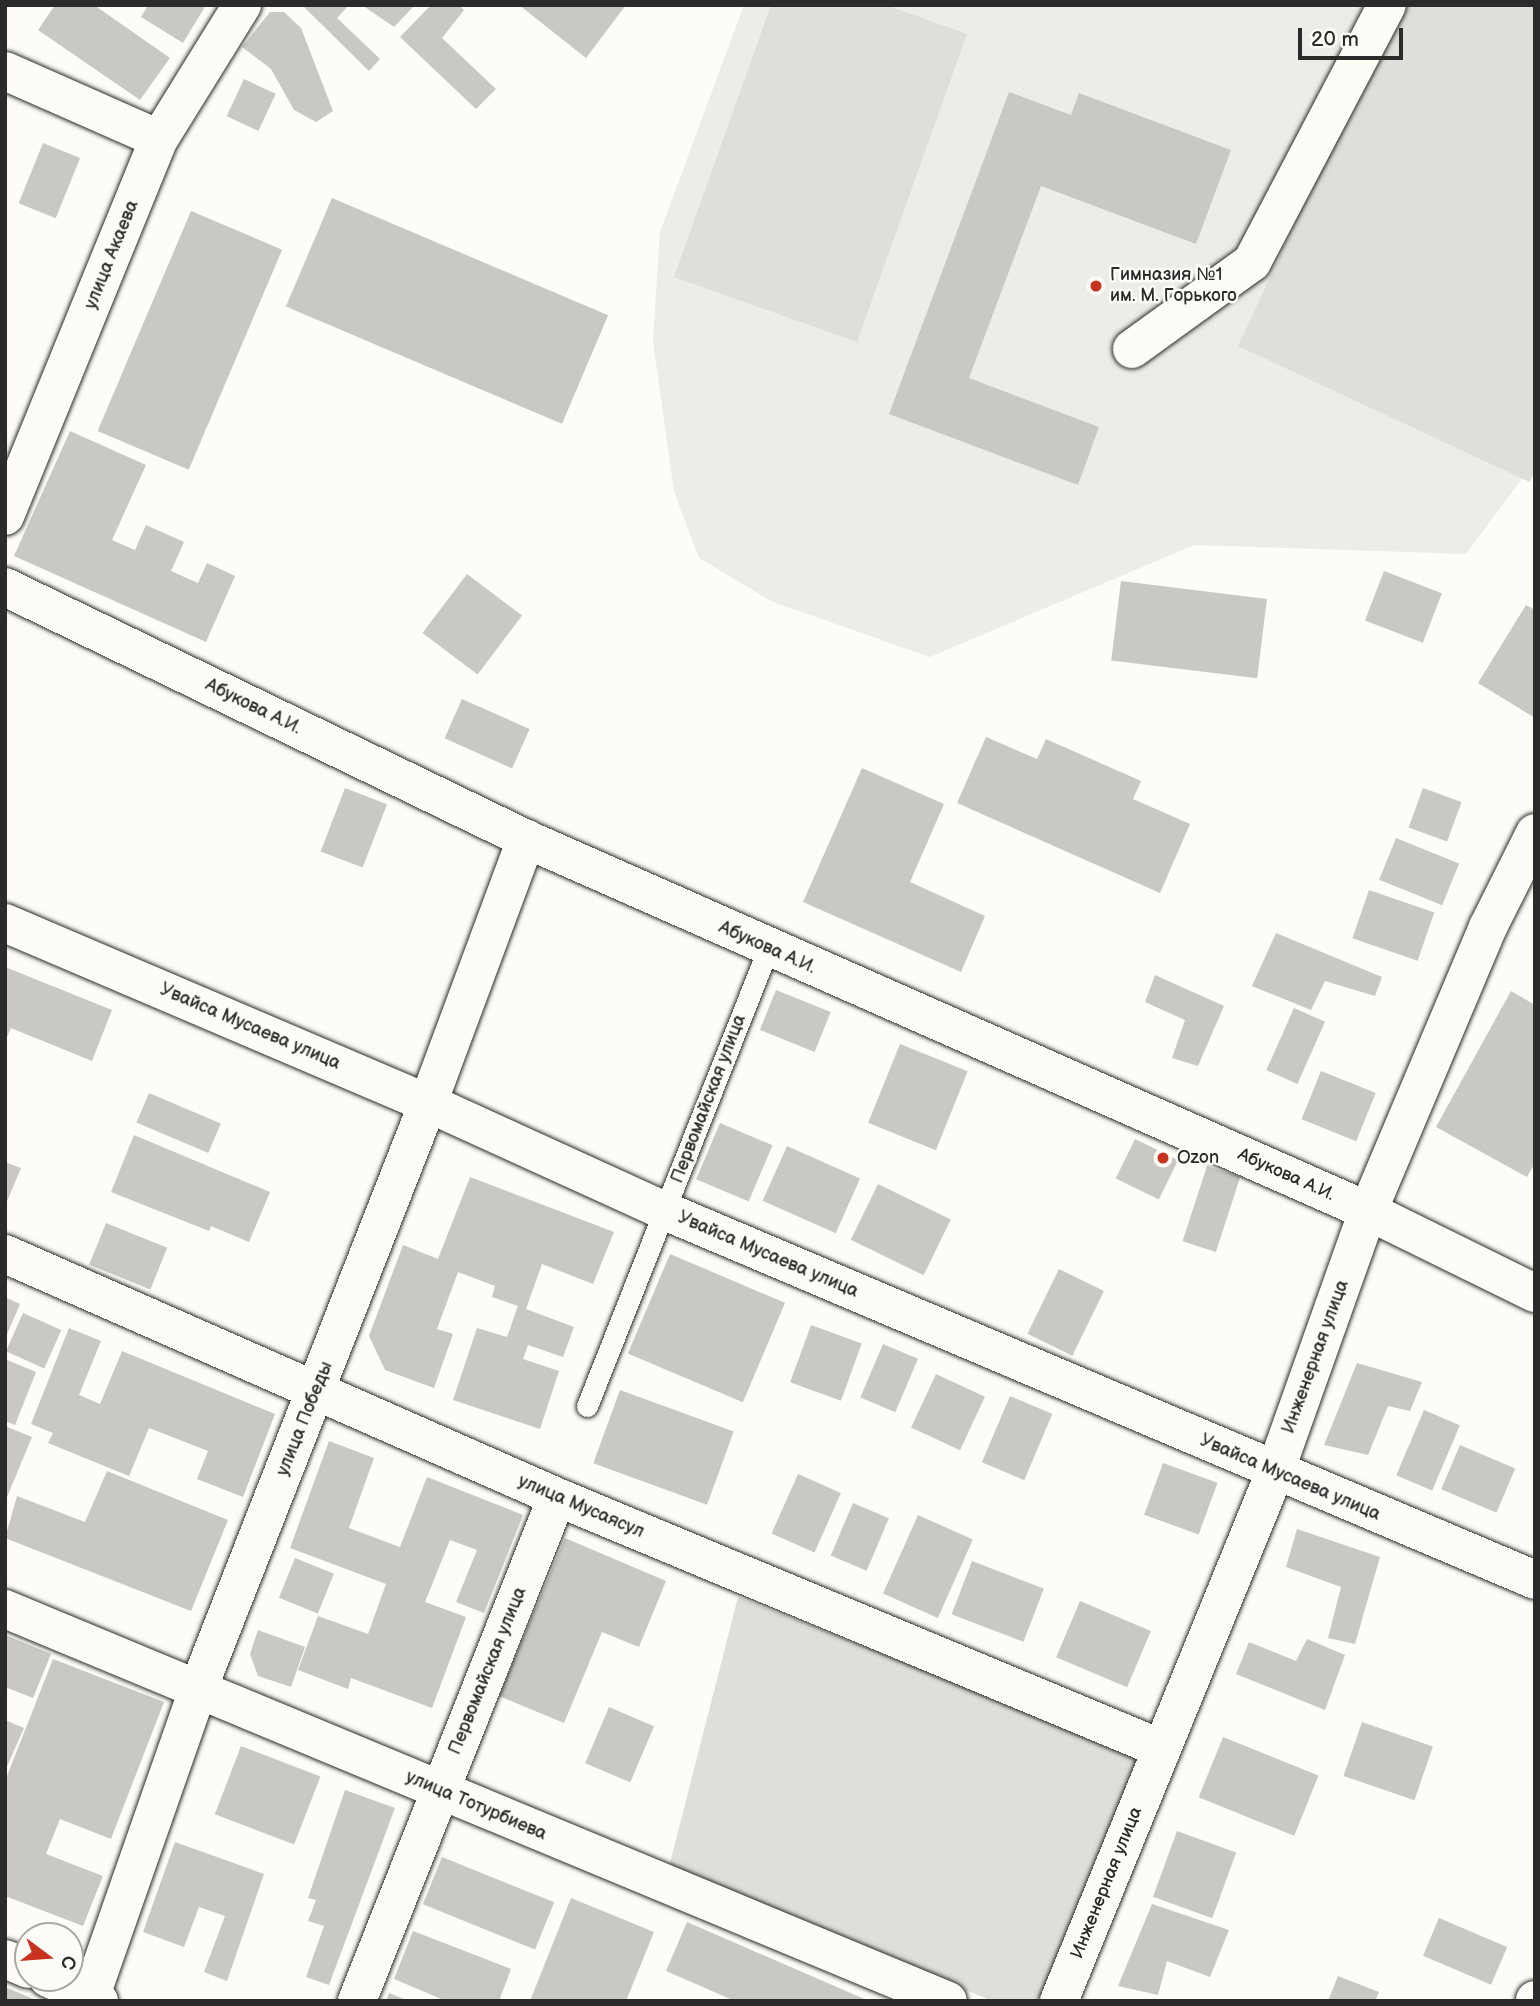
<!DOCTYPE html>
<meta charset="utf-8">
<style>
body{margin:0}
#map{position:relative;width:1540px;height:2006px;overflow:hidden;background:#fdfcf7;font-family:"Balsamiq Sans",sans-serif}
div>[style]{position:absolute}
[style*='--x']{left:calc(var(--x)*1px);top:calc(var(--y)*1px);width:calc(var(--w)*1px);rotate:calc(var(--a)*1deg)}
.built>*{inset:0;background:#edece8}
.green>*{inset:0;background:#dfdeda}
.building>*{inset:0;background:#c9c8c4;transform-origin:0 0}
.roads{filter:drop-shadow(0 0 2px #2b2b2b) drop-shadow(0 0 2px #2b2b2b)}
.lane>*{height:21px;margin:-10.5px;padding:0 10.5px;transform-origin:10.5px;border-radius:10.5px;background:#fdfcf7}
.street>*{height:38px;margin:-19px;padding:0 19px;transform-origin:19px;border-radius:19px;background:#fdfcf7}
.dots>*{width:19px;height:19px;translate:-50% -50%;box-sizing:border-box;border:4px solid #fdfcf7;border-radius:50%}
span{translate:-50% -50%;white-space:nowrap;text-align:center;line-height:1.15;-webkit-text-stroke:5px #fdfcf7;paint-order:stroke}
.street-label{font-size:18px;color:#2b2b2b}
.poi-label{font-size:18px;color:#2b2b2b}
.left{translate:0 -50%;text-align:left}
.frame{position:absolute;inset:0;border:7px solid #2b2b2b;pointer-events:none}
.north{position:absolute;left:14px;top:1922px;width:70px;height:70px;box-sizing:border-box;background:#fdfcf7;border:2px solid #a9a8a5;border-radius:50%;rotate:106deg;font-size:19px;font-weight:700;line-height:28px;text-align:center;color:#2b2b2b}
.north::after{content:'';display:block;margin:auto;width:24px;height:32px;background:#c8321e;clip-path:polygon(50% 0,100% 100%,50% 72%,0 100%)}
.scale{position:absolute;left:1298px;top:28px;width:105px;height:32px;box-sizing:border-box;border:4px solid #2b2b2b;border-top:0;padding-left:9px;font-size:21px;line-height:24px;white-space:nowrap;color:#2b2b2b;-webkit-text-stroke:5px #fdfcf7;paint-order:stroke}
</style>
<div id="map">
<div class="built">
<div style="clip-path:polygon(744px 5px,1535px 5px,1535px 461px,1466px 554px,1194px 545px,930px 657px,773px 602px,699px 558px,674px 492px,653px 341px,660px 232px)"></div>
</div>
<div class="green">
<div style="clip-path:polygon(771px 5px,886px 5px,967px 34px,857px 342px,674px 277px)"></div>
<div style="clip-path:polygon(1397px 5px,1535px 5px,1535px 471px,1530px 482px,1238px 346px)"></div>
<div style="clip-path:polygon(738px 1597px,1142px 1756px,1041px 2001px,993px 2001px,668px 1871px)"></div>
</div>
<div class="building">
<div style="clip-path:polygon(55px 5px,94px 5px,170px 58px,140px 100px,38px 30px)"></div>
<div style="clip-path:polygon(148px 5px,206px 5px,183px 43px,141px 17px)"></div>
<div style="clip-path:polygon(302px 5px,349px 5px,337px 18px,380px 59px,369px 71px)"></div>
<div style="clip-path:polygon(362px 5px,415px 5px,394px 27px)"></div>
<div style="clip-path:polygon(431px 5px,459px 5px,464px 10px,442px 38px,496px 89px,476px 109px,400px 37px)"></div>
<div style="clip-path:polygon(519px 5px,626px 5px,586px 58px)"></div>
<div style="clip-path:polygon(270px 12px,284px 12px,301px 28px,333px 111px,316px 122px,294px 110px,271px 69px,242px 47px)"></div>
<div style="left:244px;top:79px;width:35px;height:41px;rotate:25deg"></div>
<div style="clip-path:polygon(1009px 92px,1071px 115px,1079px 93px,1231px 150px,1196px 244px,1041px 186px,969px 378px,1099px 427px,1078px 485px,889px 414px)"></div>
<div style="left:43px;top:143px;width:40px;height:65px;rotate:22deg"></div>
<div style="left:332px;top:198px;width:300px;height:118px;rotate:23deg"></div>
<div style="left:191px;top:211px;width:99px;height:239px;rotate:23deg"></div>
<div style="clip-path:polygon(70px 431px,146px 465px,112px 540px,135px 550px,146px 525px,184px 542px,171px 571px,198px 583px,207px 563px,235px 576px,206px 642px,14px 556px)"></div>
<div style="left:1384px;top:571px;width:62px;height:53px;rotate:21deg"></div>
<div style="left:467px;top:574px;width:69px;height:74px;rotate:37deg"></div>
<div style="left:1121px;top:581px;width:147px;height:80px;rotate:7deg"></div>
<div style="clip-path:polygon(1526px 605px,1535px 610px,1535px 718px,1478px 683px)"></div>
<div style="left:462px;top:699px;width:74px;height:43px;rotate:24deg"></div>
<div style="clip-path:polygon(986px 737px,1037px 759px,1046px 739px,1141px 781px,1133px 799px,1190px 824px,1160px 893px,957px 803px)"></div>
<div style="clip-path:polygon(862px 768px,944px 804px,910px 882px,985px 916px,961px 972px,803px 902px)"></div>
<div style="left:345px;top:788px;width:45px;height:68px;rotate:21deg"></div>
<div style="left:1423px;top:788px;width:41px;height:42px;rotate:20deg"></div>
<div style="left:1396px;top:838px;width:68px;height:45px;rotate:22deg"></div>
<div style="left:1369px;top:890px;width:69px;height:51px;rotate:19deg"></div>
<div style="clip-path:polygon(1276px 933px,1382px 977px,1375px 996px,1325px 981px,1311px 1010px,1252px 986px)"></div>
<div style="clip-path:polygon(5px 967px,112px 1010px,92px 1061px,11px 1028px,5px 1042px)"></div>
<div style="clip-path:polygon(1155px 975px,1224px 1006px,1198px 1066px,1172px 1058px,1185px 1020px,1145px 1002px)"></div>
<div style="left:776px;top:990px;width:59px;height:43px;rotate:22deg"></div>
<div style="clip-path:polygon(1511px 991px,1535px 1005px,1535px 1163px,1527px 1177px,1436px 1127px)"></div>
<div style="left:1294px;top:1008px;width:34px;height:68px;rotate:24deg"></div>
<div style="left:900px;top:1044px;width:73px;height:85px;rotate:22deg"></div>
<div style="left:1321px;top:1071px;width:59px;height:52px;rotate:22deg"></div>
<div style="left:149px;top:1093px;width:78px;height:32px;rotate:23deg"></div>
<div style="left:720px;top:1123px;width:57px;height:61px;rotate:23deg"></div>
<div style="clip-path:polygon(134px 1135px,270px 1192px,249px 1242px,211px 1226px,209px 1231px,111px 1192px)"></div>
<div style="left:1135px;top:1139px;width:48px;height:44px;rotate:26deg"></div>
<div style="left:787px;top:1146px;width:80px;height:60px;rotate:24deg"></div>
<div style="clip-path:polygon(5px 1162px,21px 1168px,5px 1206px)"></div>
<div style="left:1207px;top:1166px;width:35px;height:79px;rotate:18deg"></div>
<div style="clip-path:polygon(470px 1177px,614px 1232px,593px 1284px,542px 1264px,526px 1309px,574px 1327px,563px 1357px,528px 1345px,523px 1359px,559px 1371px,540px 1429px,453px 1400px,477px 1328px,507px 1337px,518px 1306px,492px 1297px,495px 1286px,458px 1272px,437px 1329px,453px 1334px,434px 1388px,385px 1370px,369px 1336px,403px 1245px,438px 1259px)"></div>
<div style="left:878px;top:1184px;width:81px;height:62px;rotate:26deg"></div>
<div style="left:106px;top:1223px;width:66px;height:45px;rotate:22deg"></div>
<div style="left:670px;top:1254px;width:125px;height:108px;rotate:23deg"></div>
<div style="left:1059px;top:1269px;width:50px;height:72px;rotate:26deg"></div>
<div style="clip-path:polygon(5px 1297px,20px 1304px,5px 1339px)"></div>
<div style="left:23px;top:1313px;width:42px;height:42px;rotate:24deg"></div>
<div style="left:811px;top:1325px;width:54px;height:61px;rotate:20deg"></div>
<div style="clip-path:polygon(69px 1328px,101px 1341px,79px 1395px,100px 1404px,122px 1351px,275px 1414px,243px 1497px,197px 1479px,208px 1451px,149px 1428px,129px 1476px,48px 1443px,53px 1433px,31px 1424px)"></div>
<div style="left:883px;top:1344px;width:38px;height:58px;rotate:23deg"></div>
<div style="clip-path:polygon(5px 1359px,36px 1372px,15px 1425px,5px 1421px)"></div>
<div style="clip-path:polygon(1357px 1363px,1422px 1382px,1410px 1411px,1388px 1406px,1368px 1455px,1324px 1445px)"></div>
<div style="left:936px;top:1374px;width:54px;height:59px;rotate:25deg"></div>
<div style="left:620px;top:1390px;width:121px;height:78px;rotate:20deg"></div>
<div style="left:1010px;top:1396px;width:46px;height:72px;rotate:23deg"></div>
<div style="left:1424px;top:1410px;width:39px;height:71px;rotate:23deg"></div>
<div style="clip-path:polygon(5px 1426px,32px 1437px,5px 1502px)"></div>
<div style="clip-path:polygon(329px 1441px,374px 1458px,349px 1528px,400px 1547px,427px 1477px,523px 1515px,484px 1613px,456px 1602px,477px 1550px,450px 1540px,425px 1602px,466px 1617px,432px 1708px,351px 1678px,348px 1689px,298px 1670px,318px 1616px,368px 1634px,386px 1584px,290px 1548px)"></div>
<div style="left:1460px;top:1445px;width:60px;height:48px;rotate:23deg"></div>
<div style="left:1163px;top:1463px;width:58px;height:55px;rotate:20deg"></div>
<div style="clip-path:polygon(107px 1471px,228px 1520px,191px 1611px,5px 1538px,17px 1496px,85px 1522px)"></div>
<div style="left:798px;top:1474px;width:47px;height:65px;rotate:24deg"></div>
<div style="left:853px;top:1503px;width:39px;height:57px;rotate:23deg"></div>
<div style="left:918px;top:1515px;width:60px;height:86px;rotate:24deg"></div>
<div style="clip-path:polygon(1297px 1529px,1380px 1557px,1355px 1644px,1328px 1638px,1341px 1587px,1286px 1567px)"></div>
<div style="clip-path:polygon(565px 1538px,666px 1581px,639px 1647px,602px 1632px,564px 1723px,499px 1696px)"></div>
<div style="left:295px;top:1558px;width:42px;height:43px;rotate:22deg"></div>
<div style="left:972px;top:1561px;width:77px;height:57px;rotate:21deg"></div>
<div style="left:1080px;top:1601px;width:77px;height:61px;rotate:23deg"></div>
<div style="clip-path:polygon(258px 1630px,305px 1647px,291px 1687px,258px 1676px,250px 1654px)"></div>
<div style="clip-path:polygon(5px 1635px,51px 1654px,33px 1698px,5px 1687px)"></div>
<div style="clip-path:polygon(1307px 1639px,1345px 1655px,1325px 1710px,1236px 1674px,1249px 1642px,1296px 1661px)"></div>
<div style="clip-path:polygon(53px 1659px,164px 1702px,111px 1839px,60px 1819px,46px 1854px,103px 1876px,83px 1926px,5px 1896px,5px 1781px)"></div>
<div style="left:609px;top:1707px;width:49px;height:61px;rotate:23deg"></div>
<div style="clip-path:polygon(5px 1720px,24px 1728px,5px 1771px)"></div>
<div style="left:1362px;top:1722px;width:75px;height:57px;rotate:19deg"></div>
<div style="left:1223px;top:1737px;width:103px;height:65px;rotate:22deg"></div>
<div style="left:241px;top:1746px;width:85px;height:73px;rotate:21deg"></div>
<div style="clip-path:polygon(345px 1790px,395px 1808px,329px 1985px,306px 1977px,324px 1926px,308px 1921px,316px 1900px,308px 1898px)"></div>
<div style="left:1177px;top:1831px;width:63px;height:70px;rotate:20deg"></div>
<div style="clip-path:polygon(175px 1842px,264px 1874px,227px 1981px,204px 1972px,225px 1916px,199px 1907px,184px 1947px,143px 1932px)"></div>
<div style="left:442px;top:1857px;width:121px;height:51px;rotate:22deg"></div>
<div style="clip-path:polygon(571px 1898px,654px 1932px,626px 2001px,530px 2001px)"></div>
<div style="clip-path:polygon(1152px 1904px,1229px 1930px,1210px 1977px,1167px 1961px,1158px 1995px,1118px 1986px)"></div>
<div style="left:1439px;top:1918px;width:74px;height:41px;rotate:23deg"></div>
<div style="clip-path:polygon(687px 1922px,869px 2001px,735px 2001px,666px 1971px)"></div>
<div style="clip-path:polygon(413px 1931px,511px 1969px,499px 2001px,446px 2001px,394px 1979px)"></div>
<div style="clip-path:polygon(1338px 1976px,1379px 1992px,1375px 2001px,1328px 2001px)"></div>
<div style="clip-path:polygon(5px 1987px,38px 2001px,5px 2001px)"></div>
<div style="clip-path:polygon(389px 1993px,409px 2001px,386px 2001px)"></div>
</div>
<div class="roads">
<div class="lane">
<div style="--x:587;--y:1406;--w:492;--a:-68.4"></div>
</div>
<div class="street">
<div style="--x:5;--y:71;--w:168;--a:23.8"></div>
<div style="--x:1132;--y:349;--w:148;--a:-35.9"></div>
<div style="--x:1252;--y:262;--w:290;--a:-62.3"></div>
<div style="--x:5;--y:516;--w:407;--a:-67.8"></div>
<div style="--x:159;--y:139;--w:158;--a:-58.2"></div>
<div style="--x:5;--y:587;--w:579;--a:25.81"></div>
<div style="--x:526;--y:839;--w:921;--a:23.84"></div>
<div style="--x:1368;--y:1211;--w:186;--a:26.2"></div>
<div style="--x:5;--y:923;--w:460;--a:23.1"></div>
<div style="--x:428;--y:1103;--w:260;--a:24.5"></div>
<div style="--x:665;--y:1211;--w:945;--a:22.98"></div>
<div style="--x:5;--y:1254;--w:603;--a:23.76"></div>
<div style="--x:557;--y:1497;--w:655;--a:22.61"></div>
<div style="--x:5;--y:1609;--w:1021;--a:22.57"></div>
<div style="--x:5;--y:1959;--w:25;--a:23"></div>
<div style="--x:48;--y:1978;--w:56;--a:24.3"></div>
<div style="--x:89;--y:2001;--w:330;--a:-70.7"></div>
<div style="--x:198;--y:1689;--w:630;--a:-68.57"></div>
<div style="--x:428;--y:1103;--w:282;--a:-69.6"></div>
<div style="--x:357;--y:2001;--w:542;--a:-68.36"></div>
<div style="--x:1059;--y:2001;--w:571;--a:-67.79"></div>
<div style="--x:1275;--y:1472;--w:277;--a:-70.4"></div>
<div style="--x:1368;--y:1211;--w:308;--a:-67.1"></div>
<div style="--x:1488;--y:927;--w:105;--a:-63.4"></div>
<div style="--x:1535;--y:2001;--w:1;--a:-90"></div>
</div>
</div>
<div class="dots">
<div style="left:1096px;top:286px;background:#c8321e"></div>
<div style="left:1163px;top:1158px;background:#c8321e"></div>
</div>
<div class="street-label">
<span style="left:112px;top:255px;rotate:-68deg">улица Акаева</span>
<span style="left:253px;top:707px;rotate:26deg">Абукова А.И.</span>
<span style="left:767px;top:948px;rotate:24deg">Абукова А.И.</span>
<span style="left:250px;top:1027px;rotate:23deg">Увайса Мусаева улица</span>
<span style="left:709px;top:1099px;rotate:-69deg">Первомайская улица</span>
<span style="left:1286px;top:1175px;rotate:24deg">Абукова А.И.</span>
<span style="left:768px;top:1255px;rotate:23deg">Увайса Мусаева улица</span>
<span style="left:1316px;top:1357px;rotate:-70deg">Инженерная улица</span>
<span style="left:305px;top:1419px;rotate:-68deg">улица Победы</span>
<span style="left:1290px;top:1478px;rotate:23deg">Увайса Мусаева улица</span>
<span style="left:581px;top:1507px;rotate:23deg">улица Мусаясул</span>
<span style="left:488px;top:1671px;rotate:-68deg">Первомайская улица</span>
<span style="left:476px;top:1806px;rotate:23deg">улица Тотурбиева</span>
<span style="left:1107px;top:1883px;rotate:-68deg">Инженерная улица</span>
</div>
<div class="poi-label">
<span class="left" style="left:1110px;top:286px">Гимназия №1<br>им. М. Горького</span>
<span class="left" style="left:1177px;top:1158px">Ozon</span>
</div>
<div class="frame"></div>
<div class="north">С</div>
<div class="scale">20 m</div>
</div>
